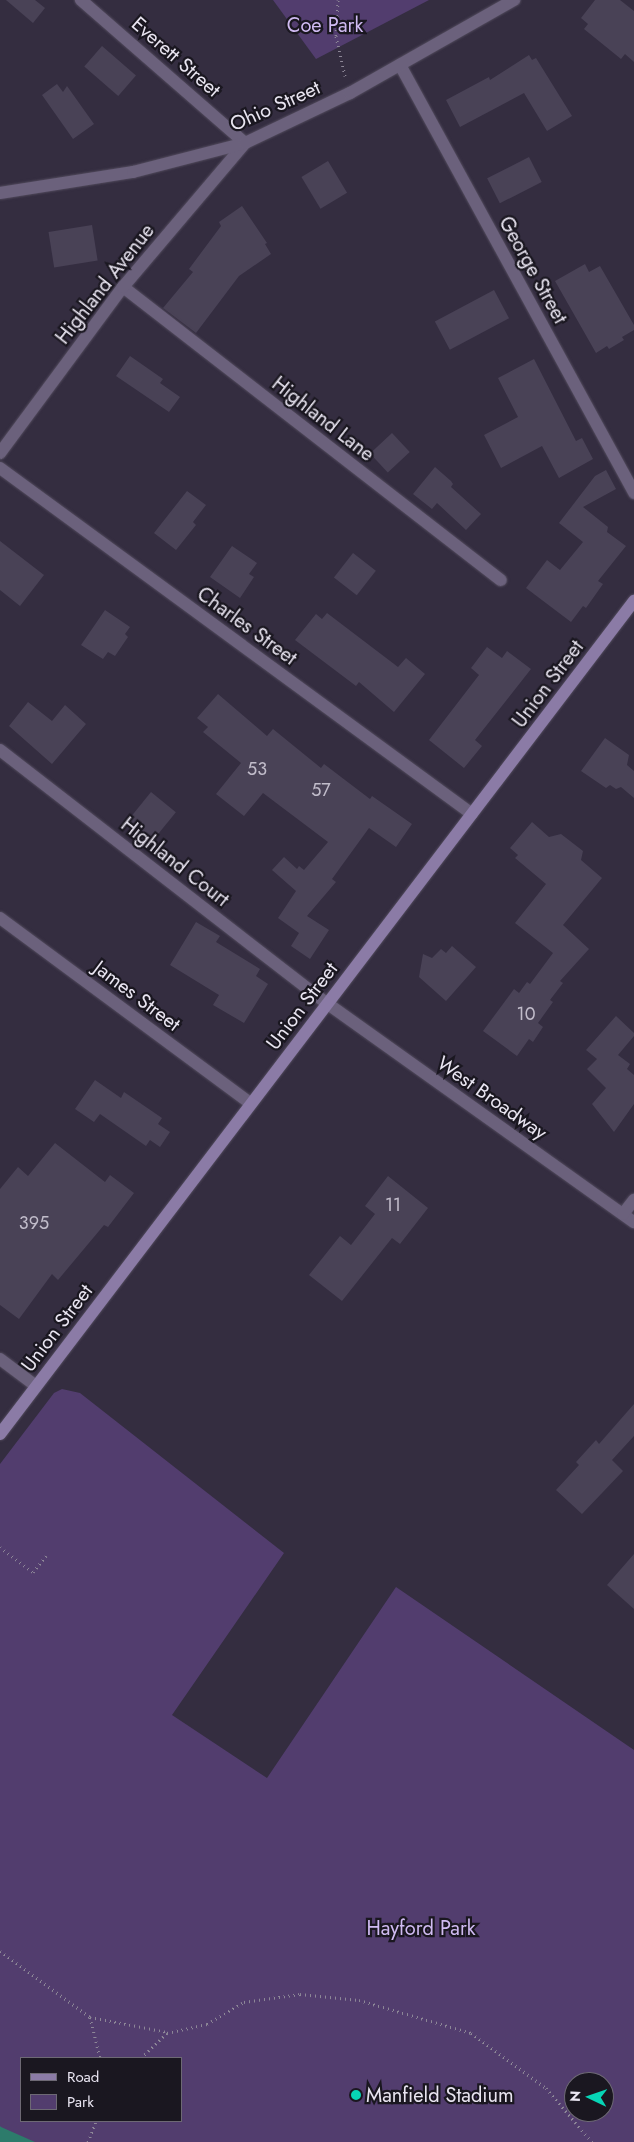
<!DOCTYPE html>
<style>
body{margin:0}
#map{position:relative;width:634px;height:2142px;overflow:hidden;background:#342d40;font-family:Jost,sans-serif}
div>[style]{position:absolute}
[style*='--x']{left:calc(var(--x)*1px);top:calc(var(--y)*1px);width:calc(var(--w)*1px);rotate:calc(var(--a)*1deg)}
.green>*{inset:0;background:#523d6e}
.water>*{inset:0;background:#2d7b6b}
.building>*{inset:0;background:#494256;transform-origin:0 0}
.path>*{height:3px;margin-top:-1.5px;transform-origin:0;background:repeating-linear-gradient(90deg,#8d8797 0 1px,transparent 0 5px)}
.roads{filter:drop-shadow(0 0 1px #514a5c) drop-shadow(0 0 1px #514a5c)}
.minor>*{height:12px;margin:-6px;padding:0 6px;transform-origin:6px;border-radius:6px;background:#6b617c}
.tertiary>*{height:12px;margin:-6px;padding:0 6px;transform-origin:6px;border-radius:6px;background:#6b617c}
.secondary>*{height:12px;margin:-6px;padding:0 6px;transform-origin:6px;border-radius:6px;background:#8b7ba6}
.dots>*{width:14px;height:14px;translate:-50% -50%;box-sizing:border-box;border:2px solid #1a1720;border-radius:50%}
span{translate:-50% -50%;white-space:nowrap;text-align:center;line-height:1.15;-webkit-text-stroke:4.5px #1a1720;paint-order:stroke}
.number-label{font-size:18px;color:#c1bcca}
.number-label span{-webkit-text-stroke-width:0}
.park-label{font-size:20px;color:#d0bbf2}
.street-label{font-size:20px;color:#e9e5f1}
.poi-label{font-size:20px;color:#e9e5f1}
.left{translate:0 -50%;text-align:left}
.legend{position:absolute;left:20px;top:2057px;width:162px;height:65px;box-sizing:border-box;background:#1a1720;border:1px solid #6d6974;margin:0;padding:6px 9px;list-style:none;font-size:15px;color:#e9e5f1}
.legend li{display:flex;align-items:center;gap:10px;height:25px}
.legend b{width:25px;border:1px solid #6d6974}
.north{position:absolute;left:564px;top:2072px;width:50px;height:50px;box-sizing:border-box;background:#1a1720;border:1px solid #6d6974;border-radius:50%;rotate:273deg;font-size:14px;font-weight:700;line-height:20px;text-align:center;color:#e9e5f1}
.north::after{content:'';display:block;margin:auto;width:18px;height:22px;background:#07d5b6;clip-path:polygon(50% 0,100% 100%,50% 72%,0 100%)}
</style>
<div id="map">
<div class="green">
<div style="clip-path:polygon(273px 0,429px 0,316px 59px)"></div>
<div style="clip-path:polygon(evenodd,62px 1389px,80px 1393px,284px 1553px,172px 1715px,267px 1778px,396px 1587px,634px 1750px,634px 2142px,0 2142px,0 1464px,54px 1393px,62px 1389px,21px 2058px,181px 2058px,181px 2121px,21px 2121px,21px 2058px,62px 1389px,574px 2082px,604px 2082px,604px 2112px,574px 2112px,574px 2082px)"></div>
</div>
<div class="water">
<div style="clip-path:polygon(0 2126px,1px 2127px,35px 2142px,0 2142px)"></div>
</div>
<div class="building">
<div style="clip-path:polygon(6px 0,35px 0,45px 8px,33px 23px)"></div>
<div style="clip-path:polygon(595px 0,620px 0,634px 11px,634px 62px,625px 54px,621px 59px,584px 29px,588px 24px,581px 18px)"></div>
<div style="left:102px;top:46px;width:45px;height:27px;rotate:41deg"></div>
<div style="clip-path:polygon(529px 55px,532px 60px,536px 58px,572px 116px,547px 131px,524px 93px,460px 127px,446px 100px,489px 77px,490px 80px)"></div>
<div style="clip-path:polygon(57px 84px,63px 92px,67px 86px,94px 124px,73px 139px,42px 95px)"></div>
<div style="left:529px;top:157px;width:28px;height:47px;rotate:63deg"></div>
<div style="left:328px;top:161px;width:37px;height:31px;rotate:59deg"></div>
<div style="clip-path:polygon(242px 206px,267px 243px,265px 244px,271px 254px,239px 276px,196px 333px,163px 308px,193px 272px,189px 269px,221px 226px,219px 222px)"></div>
<div style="left:92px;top:225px;width:36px;height:44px;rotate:81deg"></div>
<div style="clip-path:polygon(585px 264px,589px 272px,600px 266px,634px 325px,634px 330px,622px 337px,624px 340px,609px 349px,607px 346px,596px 353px,555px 281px)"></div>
<div style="left:494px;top:290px;width:32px;height:67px;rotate:62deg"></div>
<div style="clip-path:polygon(130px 356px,163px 379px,160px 383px,180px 397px,169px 412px,116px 376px)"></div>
<div style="clip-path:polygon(534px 359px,576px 441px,582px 438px,593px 459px,559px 478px,542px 446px,501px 468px,484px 435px,518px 417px,498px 378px)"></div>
<div style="left:392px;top:433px;width:26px;height:30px;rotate:47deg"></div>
<div style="clip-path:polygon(435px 467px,451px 481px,453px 484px,451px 487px,481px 514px,466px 530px,437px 503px,432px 509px,413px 494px)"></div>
<div style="clip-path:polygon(606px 470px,616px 489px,583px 507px,608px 527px,607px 532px,626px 546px,598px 581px,603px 584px,586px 608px,583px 606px,571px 622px,526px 588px,547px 560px,560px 570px,583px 542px,559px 523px,595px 476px)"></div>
<div style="clip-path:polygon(187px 491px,206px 505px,193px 522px,196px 525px,176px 550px,154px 533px)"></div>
<div style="clip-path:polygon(0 541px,44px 575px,20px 606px,0 590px)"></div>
<div style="clip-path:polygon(232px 546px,257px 563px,249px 574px,254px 577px,240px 598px,210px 577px)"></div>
<div style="left:353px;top:553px;width:29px;height:31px;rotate:38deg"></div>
<div style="clip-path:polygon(105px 610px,130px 627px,125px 634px,128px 637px,115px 656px,108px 652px,103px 659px,81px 645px)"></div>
<div style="clip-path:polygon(327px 613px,398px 667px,406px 658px,425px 674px,394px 712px,359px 682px,356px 686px,295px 640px,316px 614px,322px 619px)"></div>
<div style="clip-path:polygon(487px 647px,502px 658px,507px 651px,531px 669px,475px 740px,482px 746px,464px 768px,429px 740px,479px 675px,471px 668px)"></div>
<div style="clip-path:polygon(218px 694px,267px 736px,273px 729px,321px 768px,324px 764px,370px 799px,372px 796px,412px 824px,396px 847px,369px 828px,332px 879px,336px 882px,307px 916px,329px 930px,310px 959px,291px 946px,299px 933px,278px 918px,296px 891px,272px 870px,284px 857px,297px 869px,299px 866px,304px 870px,328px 842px,263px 793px,244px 816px,216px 794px,241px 763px,203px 732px,208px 727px,197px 718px)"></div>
<div style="clip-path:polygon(28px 702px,52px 721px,65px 705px,86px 724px,52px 764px,9px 726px)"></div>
<div style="clip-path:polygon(605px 738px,629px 755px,627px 765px,634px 771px,634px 798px,621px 787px,616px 789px,610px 785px,606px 788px,581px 771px)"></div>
<div style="left:151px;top:792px;width:32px;height:36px;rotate:39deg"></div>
<div style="clip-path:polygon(532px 822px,549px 837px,561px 834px,583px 851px,581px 860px,602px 878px,563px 925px,589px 949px,560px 981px,563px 983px,550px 1000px,553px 1002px,538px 1023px,543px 1027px,533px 1042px,529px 1039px,517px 1056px,483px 1031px,514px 989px,519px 993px,527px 982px,530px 984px,553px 953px,515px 923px,546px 884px,515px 858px,518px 855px,510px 848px)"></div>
<div style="clip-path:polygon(196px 922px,220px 936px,216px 942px,260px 969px,256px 976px,268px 984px,244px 1023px,213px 1005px,219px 995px,170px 965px)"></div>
<div style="clip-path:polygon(452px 946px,476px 967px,446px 1001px,419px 977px,423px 954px,432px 958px,441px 949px,446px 953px)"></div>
<div style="clip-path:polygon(616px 1016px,634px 1033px,634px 1036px,618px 1055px,630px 1064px,627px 1069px,634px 1075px,634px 1104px,614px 1132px,592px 1104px,606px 1088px,587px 1069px,597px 1059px,586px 1050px)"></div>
<div style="clip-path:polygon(95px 1080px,121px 1098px,124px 1092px,162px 1118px,158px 1124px,170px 1132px,160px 1147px,150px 1140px,146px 1146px,100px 1114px,94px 1122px,75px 1109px)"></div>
<div style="clip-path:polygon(55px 1143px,105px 1182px,110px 1175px,134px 1193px,108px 1227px,104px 1225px,58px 1280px,52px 1274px,19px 1319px,0 1305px,0 1189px,18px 1167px,28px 1176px)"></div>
<div style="clip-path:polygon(388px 1176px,428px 1208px,400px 1244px,392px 1238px,342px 1301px,309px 1275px,340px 1236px,351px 1245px,375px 1214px,365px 1206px)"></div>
<div style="clip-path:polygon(634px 1404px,634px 1436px,612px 1460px,623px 1471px,582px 1514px,556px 1490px,579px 1465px,576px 1462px,596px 1440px,599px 1444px)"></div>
<div style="clip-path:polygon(634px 1554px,634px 1609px,607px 1585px)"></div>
</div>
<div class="path">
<div style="--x:338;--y:0;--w:36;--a:93"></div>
<div style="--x:336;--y:36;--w:41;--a:77.3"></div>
<div style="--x:0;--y:1547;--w:41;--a:37.1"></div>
<div style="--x:33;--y:1572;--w:21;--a:-51"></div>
<div style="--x:0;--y:1951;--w:112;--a:36.3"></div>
<div style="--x:90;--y:2017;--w:42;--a:76.3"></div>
<div style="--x:90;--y:2017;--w:78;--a:11"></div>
<div style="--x:141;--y:2058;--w:36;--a:-44"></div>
<div style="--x:167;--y:2033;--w:41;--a:-12.7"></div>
<div style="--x:207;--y:2024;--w:43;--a:-30.7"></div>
<div style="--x:244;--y:2002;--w:57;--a:-8.1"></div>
<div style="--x:300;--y:1994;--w:59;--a:5.8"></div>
<div style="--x:359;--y:2000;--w:117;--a:16.4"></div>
<div style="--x:471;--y:2033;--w:93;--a:36.3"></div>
<div style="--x:546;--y:2088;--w:71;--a:49.6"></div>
<div style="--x:88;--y:2142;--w:22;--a:-69"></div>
</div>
<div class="roads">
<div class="minor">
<div style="--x:400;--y:65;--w:488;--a:61.3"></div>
<div style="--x:123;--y:287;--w:478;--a:37.8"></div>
<div style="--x:0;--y:453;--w:207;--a:-53.5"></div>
<div style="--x:123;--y:287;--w:189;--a:-49.7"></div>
<div style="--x:245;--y:143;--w:218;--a:-138.9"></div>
<div style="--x:0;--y:468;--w:585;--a:36.24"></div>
<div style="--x:0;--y:750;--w:415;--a:37.8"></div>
<div style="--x:328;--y:1004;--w:376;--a:35.5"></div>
<div style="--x:0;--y:918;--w:312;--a:36.5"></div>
<div style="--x:623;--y:1214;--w:18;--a:-52"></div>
<div style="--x:0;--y:1359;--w:45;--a:36.9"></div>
</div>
<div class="tertiary">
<div style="--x:0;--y:193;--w:135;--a:-9"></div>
<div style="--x:133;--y:172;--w:116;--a:-14.5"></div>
<div style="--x:245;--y:143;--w:116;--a:-25.5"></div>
<div style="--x:350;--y:93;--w:189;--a:-29.6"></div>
</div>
<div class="secondary">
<div style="--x:0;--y:1434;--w:1047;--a:-52.73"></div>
</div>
</div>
<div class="dots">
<div style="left:356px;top:2095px;background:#07d5b6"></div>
</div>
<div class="number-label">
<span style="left:257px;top:769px">53</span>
<span style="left:321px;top:790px">57</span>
<span style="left:526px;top:1014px">10</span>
<span style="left:393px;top:1205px">11</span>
<span style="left:34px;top:1223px">395</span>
</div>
<div class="park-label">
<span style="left:325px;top:25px">Coe Park</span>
<span style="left:421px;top:1928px">Hayford Park</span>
</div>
<div class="street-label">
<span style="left:176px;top:57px;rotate:41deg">Everett Street</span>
<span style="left:275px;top:106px;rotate:-24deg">Ohio Street</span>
<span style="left:533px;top:270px;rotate:61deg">George Street</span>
<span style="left:105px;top:284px;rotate:-52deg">Highland Avenue</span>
<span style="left:323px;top:419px;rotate:38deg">Highland Lane</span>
<span style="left:247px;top:626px;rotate:36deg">Charles Street</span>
<span style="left:548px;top:684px;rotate:-53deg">Union Street</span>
<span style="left:175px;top:862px;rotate:38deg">Highland Court</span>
<span style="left:137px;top:996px;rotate:37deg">James Street</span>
<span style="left:302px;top:1006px;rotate:-53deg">Union Street</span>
<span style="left:492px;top:1098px;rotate:35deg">West Broadway</span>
<span style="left:57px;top:1328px;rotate:-53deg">Union Street</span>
</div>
<div class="poi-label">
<span class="left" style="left:366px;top:2095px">Manfield Stadium</span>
</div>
<ul class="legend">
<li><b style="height:6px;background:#8b7ba6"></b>Road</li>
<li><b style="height:14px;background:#523d6e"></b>Park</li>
</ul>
<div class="north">N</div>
</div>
